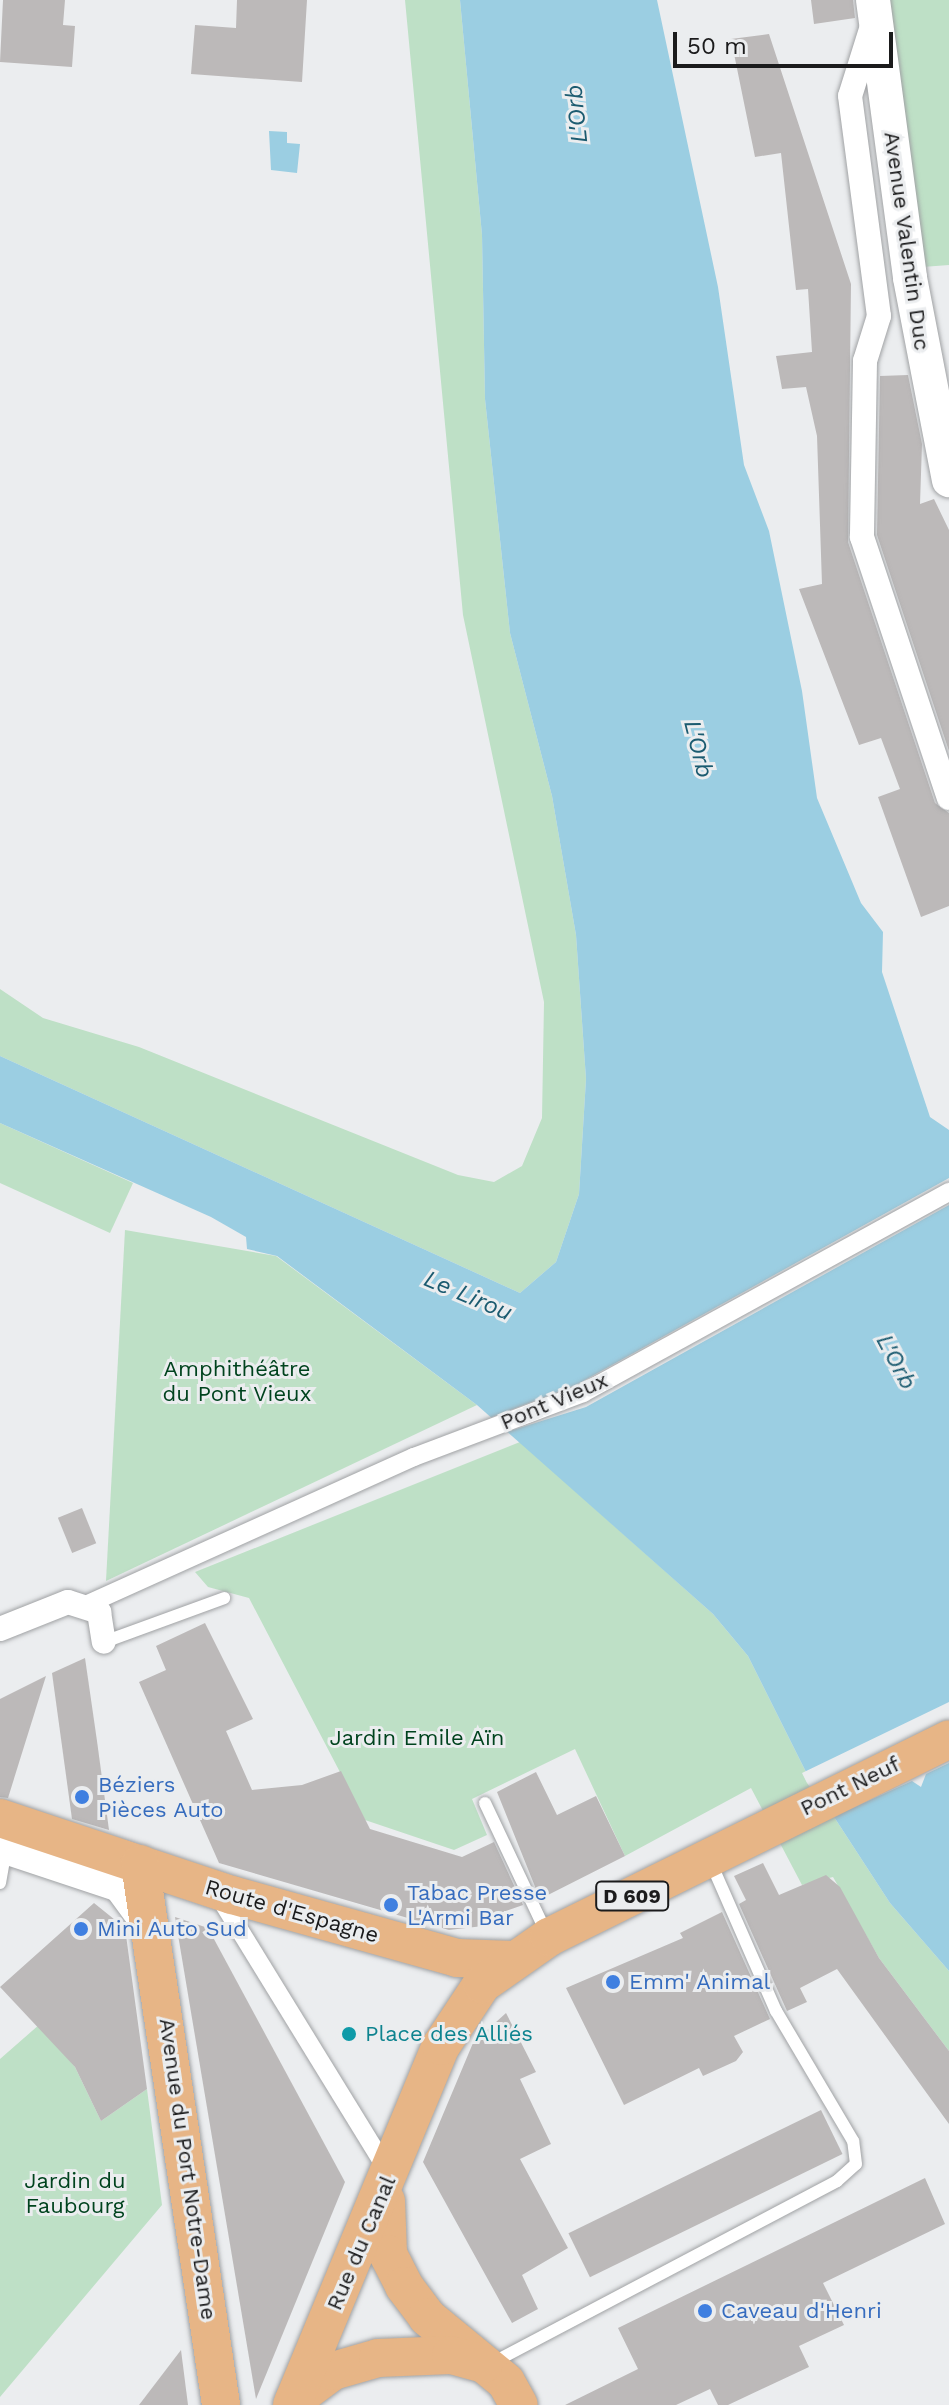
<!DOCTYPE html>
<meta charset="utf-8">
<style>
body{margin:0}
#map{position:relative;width:949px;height:2405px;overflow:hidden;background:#ebedef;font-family:"Work Sans",sans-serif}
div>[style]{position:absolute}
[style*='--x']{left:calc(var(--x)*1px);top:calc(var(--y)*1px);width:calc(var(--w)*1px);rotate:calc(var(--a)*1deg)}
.green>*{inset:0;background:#bee0c6}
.water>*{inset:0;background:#9bcee2}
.pier>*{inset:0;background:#ebedef}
.building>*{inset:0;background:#bcb9b9;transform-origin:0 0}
.roads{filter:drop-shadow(0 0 2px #a0a2a4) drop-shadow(0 0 2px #a0a2a4)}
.service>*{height:12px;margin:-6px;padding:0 6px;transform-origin:6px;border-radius:6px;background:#fff}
.pedestrian>*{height:18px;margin:-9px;padding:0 9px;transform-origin:9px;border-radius:9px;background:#fff}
.minor>*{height:24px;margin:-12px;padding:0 12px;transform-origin:12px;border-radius:12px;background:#fff}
.secondary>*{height:34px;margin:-17px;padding:0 17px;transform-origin:17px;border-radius:17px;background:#fff}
.primary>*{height:38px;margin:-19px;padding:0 19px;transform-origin:19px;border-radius:19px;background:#e7b586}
.dots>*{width:22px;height:22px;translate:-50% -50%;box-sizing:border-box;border:4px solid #ebedef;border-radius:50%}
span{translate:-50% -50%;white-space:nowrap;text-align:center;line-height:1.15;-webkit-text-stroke:6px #ebedef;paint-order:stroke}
.shield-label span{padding:2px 6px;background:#ebedef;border:2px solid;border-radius:6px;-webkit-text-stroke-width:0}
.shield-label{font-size:20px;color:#1b1b1c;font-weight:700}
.street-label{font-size:22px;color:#1b1b1c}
.park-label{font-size:22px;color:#00431e}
.shop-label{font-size:22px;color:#366cbe}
.left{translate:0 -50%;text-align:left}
.culture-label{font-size:22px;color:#0d838f}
.water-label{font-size:24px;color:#1b5b70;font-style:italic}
.scale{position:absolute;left:673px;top:32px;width:220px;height:36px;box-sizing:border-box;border:4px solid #1b1b1c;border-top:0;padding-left:10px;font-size:24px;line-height:28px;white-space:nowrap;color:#1b1b1c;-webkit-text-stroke:6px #ebedef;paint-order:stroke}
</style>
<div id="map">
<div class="green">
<div style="clip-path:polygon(405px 0,460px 0,482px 235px,485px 399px,510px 633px,552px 796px,576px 935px,586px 1079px,579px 1194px,556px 1262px,520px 1293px,0 1056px,0 989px,43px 1018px,139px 1047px,458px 1175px,494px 1182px,522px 1166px,542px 1118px,544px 1002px,463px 615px)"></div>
<div style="clip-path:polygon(873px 0,949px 0,949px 265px,909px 268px)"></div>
<div style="clip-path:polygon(0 1123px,133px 1183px,110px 1233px,0 1183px)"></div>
<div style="clip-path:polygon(125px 1230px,276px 1256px,477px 1405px,106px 1581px)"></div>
<div style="clip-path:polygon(520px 1442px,713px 1614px,748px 1656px,810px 1780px,890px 1903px,949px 1971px,949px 2051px,879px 1958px,833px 1877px,802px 1885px,751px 1788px,625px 1856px,575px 1749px,472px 1799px,487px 1835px,454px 1850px,365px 1820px,249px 1598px,208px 1587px,195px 1572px)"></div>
<div style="clip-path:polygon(40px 2024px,75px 2067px,101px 2121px,147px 2089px,162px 2205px,0 2397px,0 2059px)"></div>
</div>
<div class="water">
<div style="clip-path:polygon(460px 0,657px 0,718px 287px,744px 465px,769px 531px,802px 691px,817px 798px,861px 903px,883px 932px,882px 972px,930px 1117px,949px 1130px,949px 1971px,890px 1903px,810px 1780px,748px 1656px,713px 1614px,477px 1405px,277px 1256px,247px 1249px,246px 1237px,211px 1217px,0 1123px,0 1056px,520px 1293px,556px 1262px,579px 1194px,586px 1079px,576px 935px,552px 796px,510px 633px,485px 399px,482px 235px)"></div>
<div style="clip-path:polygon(269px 131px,287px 132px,287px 143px,300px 144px,297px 173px,271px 170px)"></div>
</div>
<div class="pier">
<div style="clip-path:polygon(949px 1178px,949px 1205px,586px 1407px,503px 1433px,487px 1419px,576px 1385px)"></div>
<div style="clip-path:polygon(949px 1702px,949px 1763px,926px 1774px,921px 1787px,912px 1781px,833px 1817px,807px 1783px,802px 1773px)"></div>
</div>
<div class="building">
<div style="clip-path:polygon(3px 0,65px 0,63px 25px,75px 26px,72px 67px,0 62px)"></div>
<div style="clip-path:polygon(237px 0,307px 0,302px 82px,191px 74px,195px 25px,236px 28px)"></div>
<div style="clip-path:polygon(811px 0,853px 0,855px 18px,814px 24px)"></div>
<div style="clip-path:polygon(769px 34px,851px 284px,848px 542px,935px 803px,949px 813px,949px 906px,921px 917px,878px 797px,900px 789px,881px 738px,859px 745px,799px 589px,822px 584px,817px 436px,806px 387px,782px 389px,776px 356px,812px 352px,808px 289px,796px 290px,781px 153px,755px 157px,731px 39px)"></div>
<div style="clip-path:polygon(908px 375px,922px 444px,920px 504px,934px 499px,949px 530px,949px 751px,877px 535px,880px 376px)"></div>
<div style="left:82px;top:1508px;width:38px;height:26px;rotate:68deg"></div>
<div style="clip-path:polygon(205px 1623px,253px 1719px,226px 1731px,252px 1790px,302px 1785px,341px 1771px,370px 1829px,462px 1857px,494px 1842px,523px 1905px,483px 1919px,483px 1926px,449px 1930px,219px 1863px,139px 1682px,166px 1670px,156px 1646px)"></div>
<div style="clip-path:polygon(85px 1658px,97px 1741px,109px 1830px,72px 1819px,52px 1673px)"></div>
<div style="clip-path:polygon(46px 1676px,8px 1798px,0 1797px,0 1699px)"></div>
<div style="clip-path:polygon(536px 1772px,557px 1815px,596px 1796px,625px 1856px,540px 1899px,497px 1792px)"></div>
<div style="clip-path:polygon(763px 1863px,779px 1895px,826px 1875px,840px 1887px,879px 1958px,949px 2051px,949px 2124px,837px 1969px,800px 1988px,807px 2002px,787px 2011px,739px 1904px,746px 1900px,734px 1876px)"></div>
<div style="clip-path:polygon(94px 1903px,125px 1928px,147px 2089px,101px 2121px,75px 2067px,0 1987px)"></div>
<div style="clip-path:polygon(722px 1912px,770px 2019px,734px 2036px,743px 2052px,736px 2061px,703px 2076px,699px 2068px,624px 2105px,566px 1988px,683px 1938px,680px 1933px)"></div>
<div style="clip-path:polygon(175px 1917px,208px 1928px,345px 2182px,256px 2399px)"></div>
<div style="clip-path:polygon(506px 2013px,536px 2072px,520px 2079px,551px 2144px,520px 2159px,568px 2248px,522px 2275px,538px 2309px,512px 2323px,423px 2162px,473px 2043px)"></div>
<div style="left:821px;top:2110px;width:49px;height:281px;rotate:64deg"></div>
<div style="clip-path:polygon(925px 2178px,945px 2224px,823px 2283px,844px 2325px,799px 2346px,809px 2367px,728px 2405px,718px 2405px,710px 2389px,676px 2405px,565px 2405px,638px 2369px,618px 2328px)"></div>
<div style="clip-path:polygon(181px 2350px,188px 2405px,139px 2405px)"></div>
</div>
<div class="roads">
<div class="service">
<div style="--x:104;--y:1642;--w:128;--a:-20.1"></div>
<div style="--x:485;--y:1803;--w:145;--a:64.7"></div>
<div style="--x:0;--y:1883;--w:34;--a:-80"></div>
<div style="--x:492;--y:2363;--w:390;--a:-27.8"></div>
<div style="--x:837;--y:2181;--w:25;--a:-42"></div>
<div style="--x:856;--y:2164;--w:23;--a:-97"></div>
<div style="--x:853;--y:2141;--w:151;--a:-120.6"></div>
<div style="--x:776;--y:2011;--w:164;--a:-113.7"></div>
</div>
<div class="pedestrian">
<div style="--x:88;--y:1604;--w:358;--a:-24.3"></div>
<div style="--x:414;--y:1457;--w:181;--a:-20.7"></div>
<div style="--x:583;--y:1393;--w:418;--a:-28.8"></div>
<div style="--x:218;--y:1895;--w:326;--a:58.4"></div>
</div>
<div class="minor">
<div style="--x:872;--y:26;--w:73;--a:107.4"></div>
<div style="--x:850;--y:96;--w:222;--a:82.5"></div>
<div style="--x:879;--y:316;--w:47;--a:107.3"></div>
<div style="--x:865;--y:361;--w:176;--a:91"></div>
<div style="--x:862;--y:537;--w:275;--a:71.6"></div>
<div style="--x:0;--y:1629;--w:73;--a:-21.7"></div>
<div style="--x:68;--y:1602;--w:33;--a:18"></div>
<div style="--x:99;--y:1612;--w:30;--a:81"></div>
</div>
<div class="secondary">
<div style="--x:873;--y:0;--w:280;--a:82.4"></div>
<div style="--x:910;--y:278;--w:206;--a:79.1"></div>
<div style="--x:0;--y:1845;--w:126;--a:18.4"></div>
<div style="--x:120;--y:1885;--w:52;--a:53.6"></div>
</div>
<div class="primary">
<div style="--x:0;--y:1818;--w:244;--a:18.4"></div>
<div style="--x:232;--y:1895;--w:234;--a:15.6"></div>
<div style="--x:457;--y:1958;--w:57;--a:2"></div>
<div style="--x:140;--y:1864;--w:547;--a:81.48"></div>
<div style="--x:386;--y:2201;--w:53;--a:87.8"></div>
<div style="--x:388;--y:2254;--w:36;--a:63"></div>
<div style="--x:404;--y:2286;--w:39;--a:53"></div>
<div style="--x:427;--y:2317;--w:102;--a:39.4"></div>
<div style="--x:506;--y:2382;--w:26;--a:61"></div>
<div style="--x:294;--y:2400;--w:49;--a:-36.6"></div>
<div style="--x:333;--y:2371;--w:47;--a:-16.1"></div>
<div style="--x:378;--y:2358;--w:73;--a:-2.4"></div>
<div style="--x:451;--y:2355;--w:34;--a:15"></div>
<div style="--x:292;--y:2405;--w:389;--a:-67.5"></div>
<div style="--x:441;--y:2046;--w:74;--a:-56.5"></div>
<div style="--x:482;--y:1984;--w:82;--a:-35"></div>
<div style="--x:549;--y:1937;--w:446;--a:-26.3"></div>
</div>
</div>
<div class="dots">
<div style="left:82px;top:1797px;background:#3f7fe0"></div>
<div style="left:391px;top:1905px;background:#3f7fe0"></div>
<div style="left:81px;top:1929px;background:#3f7fe0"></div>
<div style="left:613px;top:1982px;background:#3f7fe0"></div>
<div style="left:349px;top:2034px;background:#0f9aa8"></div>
<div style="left:705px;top:2311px;background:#3f7fe0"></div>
</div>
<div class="shield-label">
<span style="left:632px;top:1896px">D 609</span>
</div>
<div class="street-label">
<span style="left:907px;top:241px;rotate:82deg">Avenue Valentin Duc</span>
<span style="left:554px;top:1401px;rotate:-23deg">Pont Vieux</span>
<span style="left:850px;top:1786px;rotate:-26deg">Pont Neuf</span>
<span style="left:292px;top:1911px;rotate:16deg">Route d'Espagne</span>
<span style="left:188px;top:2169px;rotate:82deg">Avenue du Port Notre-Dame</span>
<span style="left:361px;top:2243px;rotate:-67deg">Rue du Canal</span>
</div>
<div class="park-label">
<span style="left:237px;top:1381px">Amphithéâtre<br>du Pont Vieux</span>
<span style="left:417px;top:1738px">Jardin Emile Aïn</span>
<span style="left:75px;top:2193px">Jardin du<br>Faubourg</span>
</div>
<div class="shop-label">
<span class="left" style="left:98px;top:1797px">Béziers<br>Pièces Auto</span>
<span class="left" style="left:407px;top:1905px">Tabac Presse<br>L'Armi Bar</span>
<span class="left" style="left:97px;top:1929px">Mini Auto Sud</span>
<span class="left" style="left:629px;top:1982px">Emm' Animal</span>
<span class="left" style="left:721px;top:2311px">Caveau d'Henri</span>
</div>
<div class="culture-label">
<span class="left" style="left:365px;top:2034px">Place des Alliés</span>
</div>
<div class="water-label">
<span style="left:577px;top:114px;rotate:-96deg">L'Orb</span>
<span style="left:698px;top:749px;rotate:76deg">L'Orb</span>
<span style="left:468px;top:1296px;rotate:23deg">Le Lirou</span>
<span style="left:896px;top:1362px;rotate:62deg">L'Orb</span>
</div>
<div class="scale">50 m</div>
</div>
